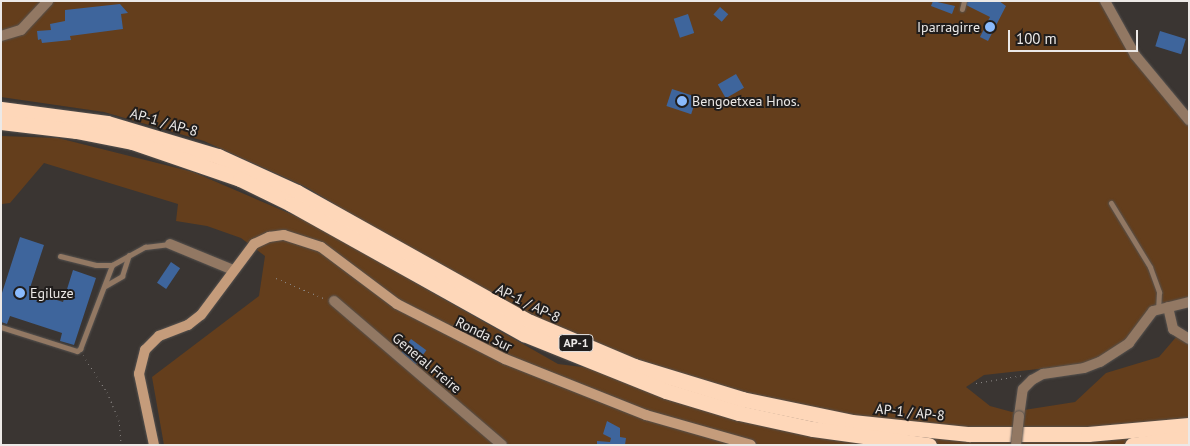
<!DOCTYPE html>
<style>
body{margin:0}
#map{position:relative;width:1190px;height:446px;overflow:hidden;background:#3a3532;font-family:"PT Sans",sans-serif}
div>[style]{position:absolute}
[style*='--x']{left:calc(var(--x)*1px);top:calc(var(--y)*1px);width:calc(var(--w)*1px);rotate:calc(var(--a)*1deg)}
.green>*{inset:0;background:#643e1c}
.building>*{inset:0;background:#3e659c;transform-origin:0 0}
.path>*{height:1px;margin-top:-0.5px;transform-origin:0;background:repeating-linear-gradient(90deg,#8d8987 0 1px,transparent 0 5px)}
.roads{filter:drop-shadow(0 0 1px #56524f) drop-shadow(0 0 1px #56524f)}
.service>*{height:5px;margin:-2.5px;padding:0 2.5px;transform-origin:2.5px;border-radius:2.5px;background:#927863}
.minor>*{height:10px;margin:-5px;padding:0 5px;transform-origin:5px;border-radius:5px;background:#927863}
.secondary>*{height:10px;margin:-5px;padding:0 5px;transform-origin:5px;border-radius:5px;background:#c59c7b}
.motorway>*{height:15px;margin:-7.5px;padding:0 7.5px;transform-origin:7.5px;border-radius:7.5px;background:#fed7b9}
.bridges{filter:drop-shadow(0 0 1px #56524f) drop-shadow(0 0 1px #56524f)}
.minor-bridge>*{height:10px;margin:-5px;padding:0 5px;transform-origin:5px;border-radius:5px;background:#927863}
.dots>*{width:14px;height:14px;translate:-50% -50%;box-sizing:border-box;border:2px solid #201d1c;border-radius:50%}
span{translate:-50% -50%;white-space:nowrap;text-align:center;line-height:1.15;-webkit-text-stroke:4px #201d1c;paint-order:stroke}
.shield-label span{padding:1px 4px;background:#201d1c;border:1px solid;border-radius:4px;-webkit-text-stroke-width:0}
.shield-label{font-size:12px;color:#ece9e7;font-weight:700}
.poi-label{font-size:14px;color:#ece9e7}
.right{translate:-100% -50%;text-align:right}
.left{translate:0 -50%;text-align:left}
.street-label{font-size:14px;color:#ece9e7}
.frame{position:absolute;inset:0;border:2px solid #ece9e7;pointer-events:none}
.scale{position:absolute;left:1008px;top:30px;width:130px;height:22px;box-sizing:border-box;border:2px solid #ece9e7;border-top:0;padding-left:6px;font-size:15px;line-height:18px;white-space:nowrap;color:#ece9e7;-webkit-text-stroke:4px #201d1c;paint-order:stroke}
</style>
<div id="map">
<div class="green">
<div style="clip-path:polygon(1px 1px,1105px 1px,1135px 55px,1189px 120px,1189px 298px,1153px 311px,1129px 343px,1100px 362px,984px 375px,966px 387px,990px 406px,1012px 412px,1075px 402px,1106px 373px,1159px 357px,1177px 336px,1189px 339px,1189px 445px,164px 445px,152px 377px,259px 296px,265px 256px,241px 238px,207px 226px,176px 221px,178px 204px,44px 163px,10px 203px,2px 204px,1px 136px,58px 138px,193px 172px,305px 220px,558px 364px,717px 384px,630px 357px,554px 325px,463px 281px,306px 187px,204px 141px,104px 112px,1px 97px)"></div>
</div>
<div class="building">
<div style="clip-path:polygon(933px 1px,955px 6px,952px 14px,931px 6px)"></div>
<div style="clip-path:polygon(966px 1px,999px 1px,1006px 6px,988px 41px,980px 37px,990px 17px,964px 4px)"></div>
<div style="clip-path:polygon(120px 4px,128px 13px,121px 14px,123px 29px,70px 36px,71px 40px,42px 43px,41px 39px,38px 40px,37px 31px,51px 30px,50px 24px,65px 21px,65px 10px)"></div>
<div style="left:720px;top:7px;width:11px;height:10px;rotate:41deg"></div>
<div style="left:688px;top:14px;width:20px;height:15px;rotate:72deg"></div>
<div style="left:1160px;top:31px;width:27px;height:16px;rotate:17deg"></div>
<div style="left:736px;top:74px;width:16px;height:21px;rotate:60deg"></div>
<div style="left:672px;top:89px;width:26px;height:18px;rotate:18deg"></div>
<div style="clip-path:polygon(20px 237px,44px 245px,29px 291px,63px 302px,73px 270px,96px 278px,74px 345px,60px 341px,62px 333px,10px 316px,7px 324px,1px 322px,1px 296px)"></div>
<div style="left:171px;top:262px;width:11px;height:25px;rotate:34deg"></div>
<div style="left:411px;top:339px;width:19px;height:19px;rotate:36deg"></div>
<div style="clip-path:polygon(607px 421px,620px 428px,620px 437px,626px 438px,625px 445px,597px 445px,597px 441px,610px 442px,611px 438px,603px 434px)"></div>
</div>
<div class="path">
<div style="--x:276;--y:278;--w:54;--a:22.8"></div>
<div style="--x:83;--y:355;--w:44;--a:57"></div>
<div style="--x:107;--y:392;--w:30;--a:67"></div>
<div style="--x:119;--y:420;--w:25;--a:85"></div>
<div style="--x:976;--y:383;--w:49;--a:-9.5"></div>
</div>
<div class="roads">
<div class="service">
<div style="--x:962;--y:9;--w:8;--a:-76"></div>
<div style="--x:1111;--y:203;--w:75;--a:58.6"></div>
<div style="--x:1150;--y:267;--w:27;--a:70"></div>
<div style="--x:1159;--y:292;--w:18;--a:93"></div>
<div style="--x:60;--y:256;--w:37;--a:14"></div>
<div style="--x:96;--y:265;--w:16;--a:0"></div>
<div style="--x:112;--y:265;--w:38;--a:-29"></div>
<div style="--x:145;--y:247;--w:25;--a:-7"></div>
<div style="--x:105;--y:286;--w:20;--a:-30"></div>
<div style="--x:122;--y:276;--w:22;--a:-72"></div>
<div style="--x:1;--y:327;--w:80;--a:17.5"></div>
<div style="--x:77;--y:351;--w:4;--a:-34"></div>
<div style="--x:80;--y:349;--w:90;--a:-69.1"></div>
</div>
<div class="minor">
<div style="--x:1105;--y:1;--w:62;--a:60.9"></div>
<div style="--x:1135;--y:55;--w:85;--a:50.3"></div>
<div style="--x:1;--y:36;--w:21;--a:-17"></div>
<div style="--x:21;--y:30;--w:40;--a:-47"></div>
<div style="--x:170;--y:244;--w:68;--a:22.4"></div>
<div style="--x:334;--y:301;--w:221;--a:40.6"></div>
<div style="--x:1168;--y:307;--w:23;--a:77"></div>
<div style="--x:1173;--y:329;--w:19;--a:32"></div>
<div style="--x:1019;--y:416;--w:27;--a:-82"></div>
<div style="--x:1023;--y:389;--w:13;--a:-45"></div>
<div style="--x:1032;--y:380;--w:13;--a:-29"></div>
<div style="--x:1043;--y:374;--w:41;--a:-8.3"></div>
<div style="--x:1084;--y:368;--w:17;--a:-21"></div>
<div style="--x:1100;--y:362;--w:35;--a:-33"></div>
<div style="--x:1129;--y:343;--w:40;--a:-53"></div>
<div style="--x:1153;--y:311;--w:37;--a:-14"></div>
</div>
<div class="secondary">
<div style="--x:154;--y:445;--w:73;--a:-101.9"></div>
<div style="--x:139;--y:374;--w:25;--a:-76"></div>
<div style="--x:145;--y:350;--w:20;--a:-45"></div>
<div style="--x:159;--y:336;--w:31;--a:-21"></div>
<div style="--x:188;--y:325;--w:16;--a:-38"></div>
<div style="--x:201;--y:315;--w:89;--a:-53.3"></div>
<div style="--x:254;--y:244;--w:17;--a:-25"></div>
<div style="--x:269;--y:237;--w:15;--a:-8"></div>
<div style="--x:284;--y:235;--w:39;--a:18"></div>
<div style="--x:321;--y:247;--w:95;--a:36.9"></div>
<div style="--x:397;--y:304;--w:121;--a:27"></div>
<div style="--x:505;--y:359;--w:152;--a:21.7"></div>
<div style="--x:646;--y:415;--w:109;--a:15.9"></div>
</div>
<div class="motorway">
<div style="--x:1;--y:109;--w:107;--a:7.5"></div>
<div style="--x:107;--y:123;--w:116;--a:16.6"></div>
<div style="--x:218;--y:156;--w:87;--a:24.5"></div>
<div style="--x:297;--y:192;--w:267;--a:29.2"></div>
<div style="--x:530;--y:322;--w:113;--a:22.9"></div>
<div style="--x:634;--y:366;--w:113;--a:17"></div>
<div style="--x:742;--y:399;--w:112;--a:11.8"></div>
<div style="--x:852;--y:422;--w:118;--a:5.9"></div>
<div style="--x:969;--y:434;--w:119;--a:0"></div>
<div style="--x:1088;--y:434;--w:101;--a:-5.1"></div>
<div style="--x:1;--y:122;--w:76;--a:6.8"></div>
<div style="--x:76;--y:131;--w:57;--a:11.1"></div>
<div style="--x:132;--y:142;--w:114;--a:18.9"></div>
<div style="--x:240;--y:179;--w:57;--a:26.1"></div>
<div style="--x:291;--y:204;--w:267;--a:29.2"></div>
<div style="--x:524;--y:334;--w:153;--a:21.9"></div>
<div style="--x:666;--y:391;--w:76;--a:16.8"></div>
<div style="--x:739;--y:413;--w:76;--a:12.2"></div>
<div style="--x:813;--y:429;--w:117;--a:7.9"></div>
<div style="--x:1132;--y:445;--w:57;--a:-7"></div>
</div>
</div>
<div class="bridges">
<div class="minor-bridge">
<div style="--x:1016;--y:445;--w:29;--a:-84"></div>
</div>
</div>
<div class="dots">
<div style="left:990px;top:27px;background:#8abafc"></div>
<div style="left:682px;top:101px;background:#8abafc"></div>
<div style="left:20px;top:293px;background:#8abafc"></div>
</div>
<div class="shield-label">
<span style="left:576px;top:343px">AP-1</span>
</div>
<div class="poi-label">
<span class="right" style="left:980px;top:27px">Iparragirre</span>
<span class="left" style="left:692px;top:101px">Bengoetxea Hnos.</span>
<span class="left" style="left:30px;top:293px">Egiluze</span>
</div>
<div class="street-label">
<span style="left:164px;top:122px;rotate:16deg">AP-1 / AP-8</span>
<span style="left:528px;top:303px;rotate:26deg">AP-1 / AP-8</span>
<span style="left:484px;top:334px;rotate:26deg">Ronda Sur</span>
<span style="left:427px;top:363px;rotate:40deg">General Freire</span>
<span style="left:910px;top:412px;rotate:6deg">AP-1 / AP-8</span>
</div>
<div class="frame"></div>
<div class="scale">100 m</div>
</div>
